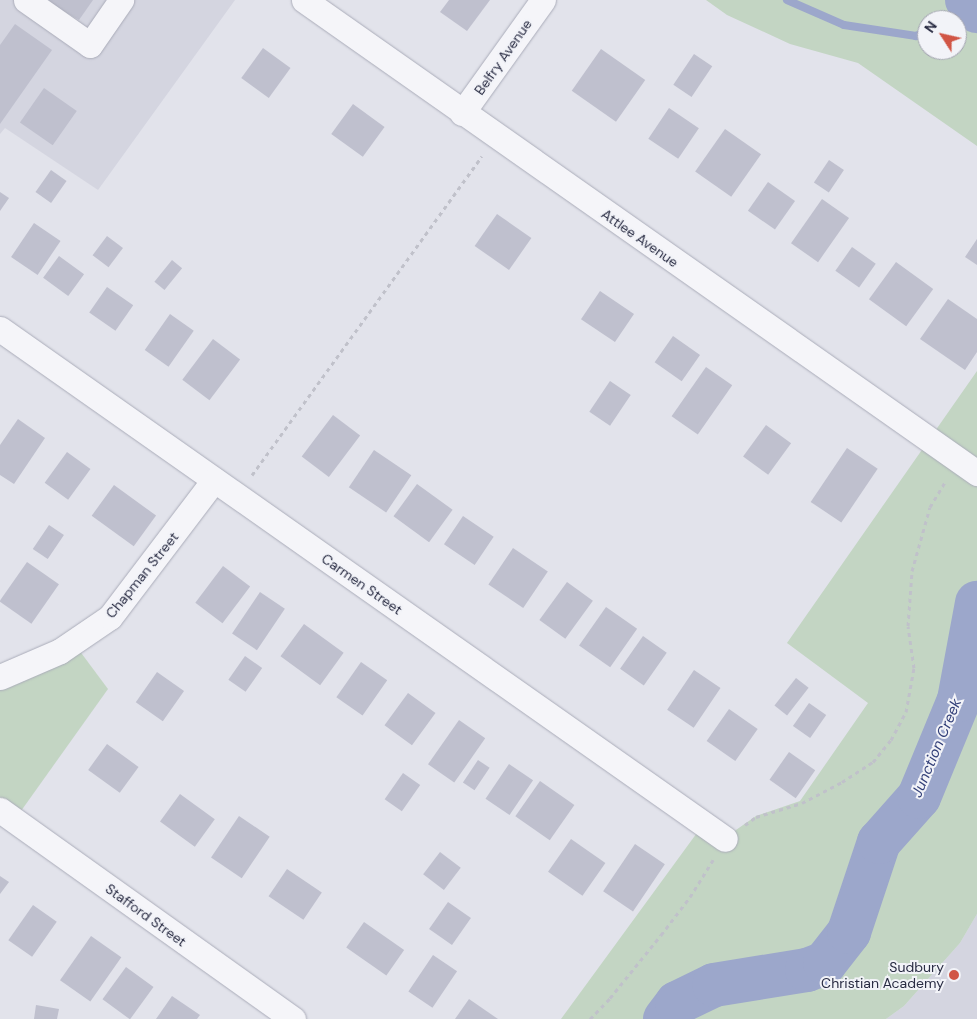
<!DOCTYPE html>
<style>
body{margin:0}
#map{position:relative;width:977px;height:1019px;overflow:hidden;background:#e2e3eb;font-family:"DM Sans",sans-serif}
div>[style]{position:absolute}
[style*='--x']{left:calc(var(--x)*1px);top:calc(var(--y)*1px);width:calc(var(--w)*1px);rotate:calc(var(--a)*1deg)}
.built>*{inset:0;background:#d4d5e0}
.green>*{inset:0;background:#c3d5c3}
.stream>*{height:8px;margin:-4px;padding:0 4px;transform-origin:4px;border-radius:4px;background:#9ca7cb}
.river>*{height:44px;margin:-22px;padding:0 22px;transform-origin:22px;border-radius:22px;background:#9ca7cb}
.building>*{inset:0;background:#bfc0ce;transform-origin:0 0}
.path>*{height:3px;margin-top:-1.5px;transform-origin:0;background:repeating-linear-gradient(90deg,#c0c1ca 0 4px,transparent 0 8px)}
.roads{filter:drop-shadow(0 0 1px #aaacb9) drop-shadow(0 0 1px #aaacb9)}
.minor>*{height:25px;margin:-12.5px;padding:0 12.5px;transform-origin:12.5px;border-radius:12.5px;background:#f5f5f9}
.dots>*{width:14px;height:14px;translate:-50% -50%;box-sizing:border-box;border:2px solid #f2f3f8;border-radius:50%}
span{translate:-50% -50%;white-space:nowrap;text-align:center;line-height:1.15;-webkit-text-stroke:4px #f2f3f8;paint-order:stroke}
.street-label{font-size:14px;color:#292c43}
.poi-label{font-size:14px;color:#292c43}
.right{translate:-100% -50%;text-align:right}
.water-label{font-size:15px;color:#323f78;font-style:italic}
.north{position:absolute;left:917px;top:10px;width:50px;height:50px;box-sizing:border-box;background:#f2f3f8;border:1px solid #a2a3b0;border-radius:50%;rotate:305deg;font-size:14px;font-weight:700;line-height:20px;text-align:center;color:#292c43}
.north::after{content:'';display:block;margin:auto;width:18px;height:22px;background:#d15545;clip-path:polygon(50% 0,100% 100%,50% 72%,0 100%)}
</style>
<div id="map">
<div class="built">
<div style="clip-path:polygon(0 0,235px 0,98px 190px,5px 128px,0 134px)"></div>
<div style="clip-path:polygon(977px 914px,977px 1019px,886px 1019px,904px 1006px,960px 943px)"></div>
</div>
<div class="green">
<div style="clip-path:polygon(evenodd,706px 0,977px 0,977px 146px,858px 63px,790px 44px,727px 15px,706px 0,927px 20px,957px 20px,957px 50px,927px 50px,927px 20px)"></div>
<div style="clip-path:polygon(977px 371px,977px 914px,960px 943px,904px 1006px,886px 1019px,561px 1019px,702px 826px,723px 839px,756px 816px,800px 801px,868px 703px,787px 643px)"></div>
<div style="clip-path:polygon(76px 646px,108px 689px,16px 818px,0 807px,0 681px)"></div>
</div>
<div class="stream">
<div style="--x:787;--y:0;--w:62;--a:23.7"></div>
<div style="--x:844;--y:25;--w:73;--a:8.7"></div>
<div style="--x:916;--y:36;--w:12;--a:-24"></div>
<div style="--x:949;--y:20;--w:28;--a:-26"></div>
</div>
<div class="river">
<div style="--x:967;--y:0;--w:15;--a:48"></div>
<div style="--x:665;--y:1019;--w:20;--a:-53"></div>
<div style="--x:677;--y:1003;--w:41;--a:-25.9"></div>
<div style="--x:714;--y:985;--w:94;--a:-9.2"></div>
<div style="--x:807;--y:970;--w:19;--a:-21"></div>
<div style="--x:825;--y:963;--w:39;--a:-52"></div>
<div style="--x:849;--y:932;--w:95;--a:-71.6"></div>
<div style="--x:879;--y:842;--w:60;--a:-48.4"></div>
<div style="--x:919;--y:797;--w:105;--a:-67.6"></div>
<div style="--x:959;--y:700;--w:99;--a:-79.5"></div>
</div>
<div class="building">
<div style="clip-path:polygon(44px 0,93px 0,79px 20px)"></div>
<div style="clip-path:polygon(449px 0,490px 0,467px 31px,440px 12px)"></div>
<div style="clip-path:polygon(15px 24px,52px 50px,0 124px,0 45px)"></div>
<div style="left:263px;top:48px;width:34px;height:37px;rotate:36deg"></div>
<div style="left:601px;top:49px;width:54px;height:51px;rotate:35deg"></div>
<div style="left:694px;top:54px;width:22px;height:37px;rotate:34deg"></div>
<div style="left:44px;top:88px;width:40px;height:42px;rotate:35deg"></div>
<div style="left:353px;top:104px;width:39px;height:37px;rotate:36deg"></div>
<div style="left:669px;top:108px;width:36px;height:37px;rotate:34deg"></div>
<div style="left:725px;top:129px;width:44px;height:52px;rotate:35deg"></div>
<div style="left:829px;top:160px;width:18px;height:27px;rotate:34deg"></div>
<div style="left:51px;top:170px;width:19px;height:27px;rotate:35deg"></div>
<div style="left:768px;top:182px;width:33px;height:35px;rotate:35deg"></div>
<div style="clip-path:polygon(0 192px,9px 198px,0 211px)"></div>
<div style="left:822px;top:199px;width:33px;height:54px;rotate:35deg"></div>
<div style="left:497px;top:214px;width:42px;height:39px;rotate:35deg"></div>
<div style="left:34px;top:223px;width:32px;height:41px;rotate:34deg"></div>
<div style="left:107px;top:236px;width:20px;height:24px;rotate:37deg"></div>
<div style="clip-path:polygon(977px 239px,977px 265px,965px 257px)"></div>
<div style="left:852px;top:247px;width:29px;height:29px;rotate:35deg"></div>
<div style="left:59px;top:256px;width:31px;height:27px;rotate:36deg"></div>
<div style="left:172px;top:260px;width:13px;height:28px;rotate:39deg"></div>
<div style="left:896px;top:262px;width:46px;height:46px;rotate:36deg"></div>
<div style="left:107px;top:287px;width:32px;height:31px;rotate:35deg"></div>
<div style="left:600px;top:291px;width:41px;height:34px;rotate:34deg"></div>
<div style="clip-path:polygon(948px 299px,977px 319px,977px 352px,965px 370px,920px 339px)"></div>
<div style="left:170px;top:314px;width:29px;height:44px;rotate:35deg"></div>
<div style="left:673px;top:336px;width:33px;height:32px;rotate:35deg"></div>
<div style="left:213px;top:339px;width:34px;height:51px;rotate:37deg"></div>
<div style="left:706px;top:367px;width:32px;height:60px;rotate:35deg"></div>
<div style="left:610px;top:381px;width:25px;height:37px;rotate:34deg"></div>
<div style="left:333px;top:415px;width:34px;height:52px;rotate:37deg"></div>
<div style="clip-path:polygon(18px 419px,45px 438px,14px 484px,0 475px,0 445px)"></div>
<div style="left:766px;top:425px;width:31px;height:39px;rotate:36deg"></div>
<div style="left:847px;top:448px;width:37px;height:65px;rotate:34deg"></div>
<div style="left:374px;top:450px;width:45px;height:45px;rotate:34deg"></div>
<div style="left:67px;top:452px;width:29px;height:38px;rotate:36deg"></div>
<div style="left:417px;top:484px;width:44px;height:40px;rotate:36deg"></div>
<div style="left:114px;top:485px;width:52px;height:38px;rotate:36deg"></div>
<div style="left:463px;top:516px;width:37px;height:34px;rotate:34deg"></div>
<div style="left:49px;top:525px;width:18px;height:29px;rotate:34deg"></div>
<div style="left:513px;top:548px;width:42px;height:44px;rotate:34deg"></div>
<div style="left:27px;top:562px;width:39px;height:48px;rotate:35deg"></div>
<div style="left:223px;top:566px;width:34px;height:46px;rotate:37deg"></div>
<div style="left:567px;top:582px;width:32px;height:47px;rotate:36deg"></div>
<div style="left:260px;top:592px;width:30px;height:50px;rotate:34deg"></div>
<div style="left:606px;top:607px;width:38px;height:47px;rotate:35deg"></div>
<div style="left:304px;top:624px;width:49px;height:40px;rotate:36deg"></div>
<div style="left:643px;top:636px;width:29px;height:40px;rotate:35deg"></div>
<div style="left:245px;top:656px;width:21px;height:29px;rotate:35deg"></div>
<div style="left:361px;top:662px;width:32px;height:43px;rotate:35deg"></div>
<div style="left:694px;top:670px;width:32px;height:48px;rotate:34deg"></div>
<div style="left:157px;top:672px;width:33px;height:37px;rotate:35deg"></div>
<div style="left:796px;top:678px;width:16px;height:35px;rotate:38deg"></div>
<div style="left:408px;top:693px;width:34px;height:40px;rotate:36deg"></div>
<div style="left:809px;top:703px;width:21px;height:28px;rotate:35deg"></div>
<div style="left:729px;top:709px;width:35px;height:39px;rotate:35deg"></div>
<div style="left:459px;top:720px;width:32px;height:54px;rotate:35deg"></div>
<div style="left:107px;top:744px;width:39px;height:32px;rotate:36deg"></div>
<div style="left:789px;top:752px;width:32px;height:34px;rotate:35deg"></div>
<div style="left:478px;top:760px;width:14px;height:27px;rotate:34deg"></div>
<div style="left:509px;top:764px;width:29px;height:42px;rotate:34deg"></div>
<div style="left:403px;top:773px;width:21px;height:32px;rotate:35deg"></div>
<div style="left:540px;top:781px;width:42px;height:43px;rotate:35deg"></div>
<div style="left:180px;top:794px;width:43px;height:34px;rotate:36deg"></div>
<div style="left:239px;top:816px;width:37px;height:50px;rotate:34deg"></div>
<div style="left:571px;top:839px;width:42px;height:40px;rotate:35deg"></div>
<div style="left:635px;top:844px;width:36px;height:57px;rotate:34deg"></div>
<div style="left:440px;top:852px;width:26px;height:28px;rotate:37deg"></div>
<div style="left:287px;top:869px;width:42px;height:33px;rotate:34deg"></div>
<div style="clip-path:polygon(0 876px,9px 882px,0 894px)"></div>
<div style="left:448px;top:902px;width:28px;height:33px;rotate:35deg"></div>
<div style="left:33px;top:905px;width:29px;height:43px;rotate:35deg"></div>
<div style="left:364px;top:922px;width:49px;height:31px;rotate:35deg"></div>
<div style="left:91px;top:936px;width:37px;height:54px;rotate:35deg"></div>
<div style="left:433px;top:955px;width:29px;height:44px;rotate:34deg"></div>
<div style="left:126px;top:967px;width:34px;height:40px;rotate:36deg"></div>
<div style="clip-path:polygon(172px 996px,200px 1015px,197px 1019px,156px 1019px)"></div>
<div style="clip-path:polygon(469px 999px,498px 1019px,455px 1019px)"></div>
<div style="clip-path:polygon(36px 1005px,59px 1009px,57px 1019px,34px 1019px)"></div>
</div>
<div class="path">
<div style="--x:252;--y:475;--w:393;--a:-54.2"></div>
<div style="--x:745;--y:825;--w:14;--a:-36"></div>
<div style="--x:756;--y:817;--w:48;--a:-16.9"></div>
<div style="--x:802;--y:803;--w:45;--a:-27.7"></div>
<div style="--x:842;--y:782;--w:37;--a:-33"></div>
<div style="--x:873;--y:762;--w:28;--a:-51"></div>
<div style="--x:891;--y:740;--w:32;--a:-62"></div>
<div style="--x:906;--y:712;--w:45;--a:-79.7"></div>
<div style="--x:914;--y:668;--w:42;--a:-98.1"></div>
<div style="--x:908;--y:626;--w:55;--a:-85.8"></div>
<div style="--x:912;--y:571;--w:66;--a:-74.3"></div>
<div style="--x:930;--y:507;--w:31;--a:-59"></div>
<div style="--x:590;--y:1019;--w:29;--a:-46"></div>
<div style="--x:610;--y:998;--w:81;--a:-51"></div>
<div style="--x:661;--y:935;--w:48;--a:-52.7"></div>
<div style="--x:690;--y:897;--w:44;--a:-58.1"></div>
</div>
<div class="roads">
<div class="minor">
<div style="--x:26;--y:0;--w:78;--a:35.1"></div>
<div style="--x:90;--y:45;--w:55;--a:-55.4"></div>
<div style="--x:304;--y:0;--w:823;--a:35.1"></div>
<div style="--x:462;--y:113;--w:139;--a:-54.4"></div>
<div style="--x:0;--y:329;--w:886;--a:35.12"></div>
<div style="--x:0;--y:677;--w:65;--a:-23.4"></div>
<div style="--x:60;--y:651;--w:60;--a:-34.2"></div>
<div style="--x:110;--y:617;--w:172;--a:-52.8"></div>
<div style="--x:0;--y:810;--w:360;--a:35.5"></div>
</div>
</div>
<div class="dots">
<div style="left:954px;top:975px;background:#d15545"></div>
</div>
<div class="street-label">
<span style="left:503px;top:57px;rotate:-55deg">Belfry Avenue</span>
<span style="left:640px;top:238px;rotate:35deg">Attlee Avenue</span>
<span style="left:142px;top:575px;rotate:-51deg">Chapman Street</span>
<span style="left:362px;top:584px;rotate:35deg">Carmen Street</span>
<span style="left:146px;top:915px;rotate:36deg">Stafford Street</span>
</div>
<div class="poi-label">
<span class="right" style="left:944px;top:975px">Sudbury<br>Christian Academy</span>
</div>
<div class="water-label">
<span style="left:937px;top:748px;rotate:-67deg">Junction Creek</span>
</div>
<div class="north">N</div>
</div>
